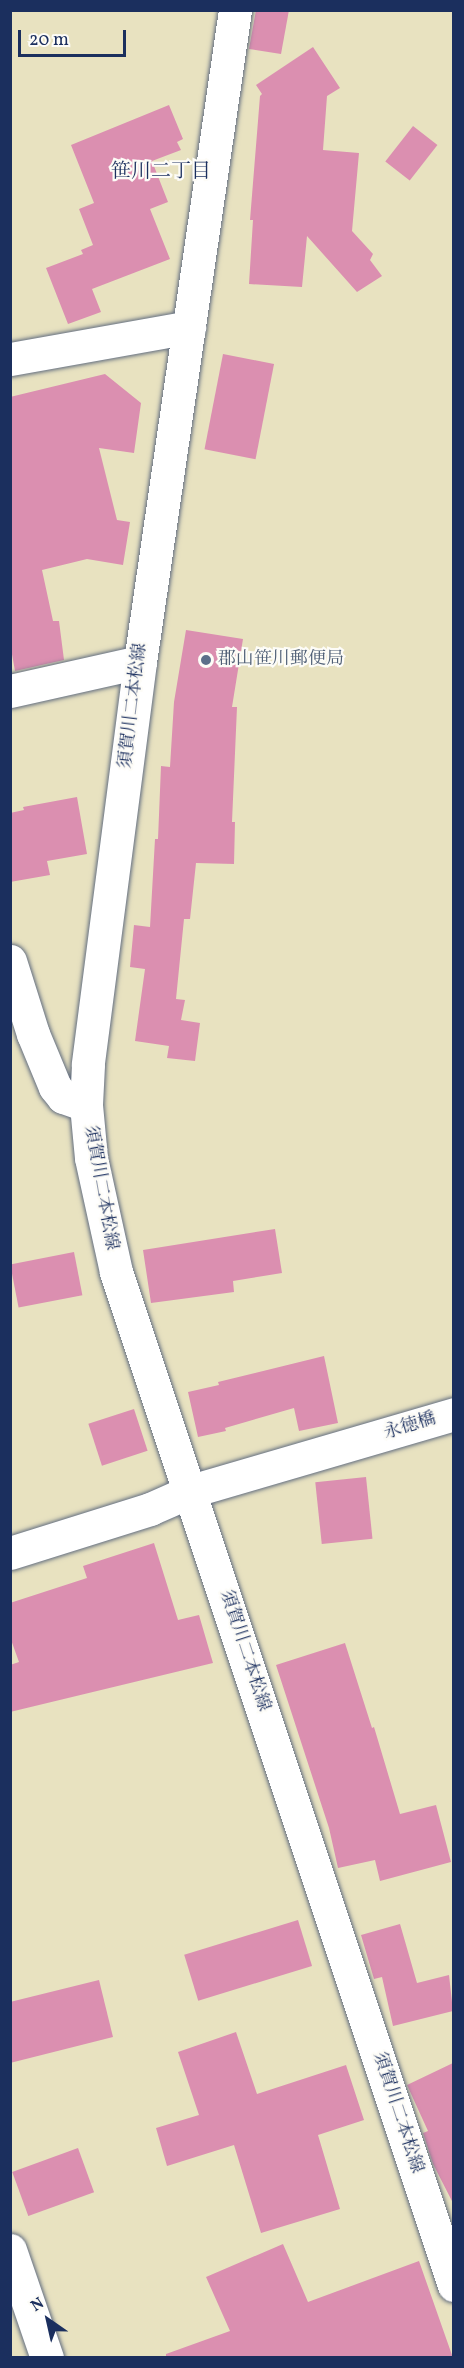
<!DOCTYPE html>
<meta charset="utf-8">
<style>
body{margin:0}
#map{position:relative;width:464px;height:2368px;overflow:hidden;background:#e8e2c0;font-family:Vollkorn,"Noto Serif JP",serif}
div>[style]{position:absolute}
[style*='--x']{left:calc(var(--x)*1px);top:calc(var(--y)*1px);width:calc(var(--w)*1px);rotate:calc(var(--a)*1deg)}
.building>*{inset:0;background:#db8fb0;transform-origin:0 0}
.roads{filter:drop-shadow(0 0 2px #636e80) drop-shadow(0 0 2px #636e80)}
.minor>*{height:33px;margin:-16.5px;padding:0 16.5px;transform-origin:16.5px;border-radius:16.5px;background:#fff}
.major>*{height:33px;margin:-16.5px;padding:0 16.5px;transform-origin:16.5px;border-radius:16.5px;background:#fff}
.dots>*{width:16px;height:16px;translate:-50% -50%;box-sizing:border-box;border:3px solid #fdfcf7;border-radius:50%}
span{translate:-50% -50%;white-space:nowrap;text-align:center;line-height:1.15;-webkit-text-stroke:4.5px #fdfcf7;paint-order:stroke}
.service-label{font-size:18px;color:#4e5e75}
.left{translate:0 -50%;text-align:left}
.street-label{font-size:18px;color:#1b2f5e}
.neighbourhood-label{font-size:20px;color:#1b2f5e}
.frame{position:absolute;inset:0;border:12px solid #1b2f5e;pointer-events:none}
.north{position:absolute;left:18px;top:2290px;width:60px;height:60px;-webkit-text-stroke:4px #fdfcf7;paint-order:stroke;rotate:326deg;font-size:16px;font-weight:700;line-height:24px;text-align:center;color:#1b2f5e}
.north::after{content:'';display:block;margin:auto;width:21px;height:27px;background:#1b2f5e;clip-path:polygon(50% 0,100% 100%,50% 72%,0 100%)}
.scale{position:absolute;left:18px;top:30px;width:108px;height:27px;box-sizing:border-box;border:3px solid #1b2f5e;border-top:0;padding-left:8px;font-size:18px;line-height:21px;white-space:nowrap;color:#1b2f5e;-webkit-text-stroke:4px #fdfcf7;paint-order:stroke}
</style>
<div id="map">
<div class="building">
<div style="clip-path:polygon(256px 10px,289px 10px,281px 54px,249px 49px)"></div>
<div style="clip-path:polygon(313px 47px,340px 88px,327px 96px,323px 150px,359px 153px,352px 231px,373px 254px,370px 260px,382px 276px,357px 292px,307px 236px,302px 287px,249px 284px,253px 220px,250px 220px,260px 96px,262px 94px,256px 85px)"></div>
<div style="clip-path:polygon(169px 105px,183px 139px,177px 142px,181px 150px,152px 161px,168px 202px,150px 209px,170px 259px,92px 289px,101px 312px,68px 324px,46px 268px,83px 254px,81px 250px,93px 245px,79px 209px,94px 203px,71px 145px)"></div>
<div style="left:413px;top:126px;width:31px;height:45px;rotate:38deg"></div>
<div style="left:223px;top:354px;width:52px;height:97px;rotate:11deg"></div>
<div style="clip-path:polygon(105px 374px,141px 403px,134px 453px,99px 448px,117px 520px,130px 522px,123px 565px,87px 559px,42px 570px,53px 621px,59px 621px,64px 660px,15px 671px,10px 643px,10px 397px)"></div>
<div style="clip-path:polygon(186px 630px,243px 639px,232px 707px,237px 707px,232px 822px,235px 822px,234px 864px,196px 863px,190px 919px,184px 919px,176px 999px,185px 1000px,181px 1020px,200px 1023px,195px 1061px,167px 1058px,169px 1046px,135px 1041px,145px 969px,130px 967px,134px 925px,150px 927px,155px 839px,158px 839px,161px 766px,170px 767px,174px 702px)"></div>
<div style="clip-path:polygon(77px 797px,87px 854px,47px 861px,50px 875px,10px 882px,10px 813px,24px 810px,23px 807px)"></div>
<div style="clip-path:polygon(275px 1229px,282px 1273px,233px 1281px,234px 1292px,151px 1303px,143px 1250px)"></div>
<div style="left:74px;top:1252px;width:44px;height:65px;rotate:79deg"></div>
<div style="clip-path:polygon(324px 1356px,338px 1423px,299px 1431px,294px 1408px,225px 1428px,226px 1431px,198px 1437px,188px 1392px,219px 1385px,218px 1382px)"></div>
<div style="left:134px;top:1409px;width:44px;height:48px;rotate:72deg"></div>
<div style="left:366px;top:1477px;width:62px;height:51px;rotate:84deg"></div>
<div style="clip-path:polygon(154px 1543px,178px 1620px,199px 1615px,213px 1663px,10px 1712px,10px 1665px,19px 1662px,10px 1637px,10px 1603px,87px 1578px,83px 1566px)"></div>
<div style="clip-path:polygon(345px 1643px,372px 1728px,374px 1727px,400px 1814px,436px 1805px,451px 1862px,380px 1881px,375px 1860px,338px 1868px,329px 1828px,276px 1665px)"></div>
<div style="left:298px;top:1920px;width:48px;height:119px;rotate:73deg"></div>
<div style="clip-path:polygon(400px 1924px,417px 1983px,449px 1975px,453px 2011px,393px 2026px,382px 1977px,374px 1979px,361px 1935px)"></div>
<div style="clip-path:polygon(99px 1980px,113px 2037px,10px 2063px,10px 2002px)"></div>
<div style="clip-path:polygon(236px 2032px,257px 2094px,346px 2065px,364px 2120px,318px 2135px,340px 2209px,261px 2233px,234px 2145px,167px 2166px,156px 2128px,199px 2115px,178px 2052px)"></div>
<div style="clip-path:polygon(453px 2063px,453px 2203px,433px 2164px,423px 2133px,428px 2131px,407px 2085px)"></div>
<div style="left:78px;top:2148px;width:47px;height:70px;rotate:70deg"></div>
<div style="clip-path:polygon(283px 2244px,308px 2302px,419px 2261px,453px 2358px,166px 2358px,166px 2354px,230px 2331px,206px 2277px)"></div>
</div>
<div class="roads">
<div class="minor">
<div style="--x:10;--y:359;--w:182;--a:-10.1"></div>
<div style="--x:10;--y:691;--w:133;--a:-12.6"></div>
<div style="--x:10;--y:961;--w:77;--a:72.5"></div>
<div style="--x:33;--y:1034;--w:57;--a:67.5"></div>
<div style="--x:55;--y:1087;--w:13;--a:51"></div>
<div style="--x:63;--y:1097;--w:24;--a:19"></div>
<div style="--x:10;--y:1553;--w:147;--a:-17.4"></div>
<div style="--x:150;--y:1509;--w:45;--a:-23.7"></div>
<div style="--x:191;--y:1491;--w:274;--a:-16.3"></div>
<div style="--x:10;--y:2250;--w:114;--a:71.1"></div>
</div>
<div class="major">
<div style="--x:235;--y:10;--w:659;--a:98.29"></div>
<div style="--x:140;--y:662;--w:406;--a:97.4"></div>
<div style="--x:88;--y:1065;--w:40;--a:92.9"></div>
<div style="--x:86;--y:1105;--w:53;--a:84.6"></div>
<div style="--x:91;--y:1158;--w:117;--a:77.6"></div>
<div style="--x:116;--y:1272;--w:1068;--a:71.55"></div>
</div>
</div>
<div class="dots">
<div style="left:206px;top:660px;background:#5c6f8a"></div>
</div>
<div class="service-label">
<span class="left" style="left:218px;top:660px">郡山笹川郵便局</span>
</div>
<div class="street-label">
<span style="left:134px;top:706px;rotate:-83deg">須賀川二本松線</span>
<span style="left:100px;top:1188px;rotate:80deg">須賀川二本松線</span>
<span style="left:410px;top:1427px;rotate:-17deg">永徳橋</span>
<span style="left:244px;top:1651px;rotate:72deg">須賀川二本松線</span>
<span style="left:397px;top:2113px;rotate:72deg">須賀川二本松線</span>
</div>
<div class="neighbourhood-label">
<span style="left:161px;top:172px">笹川二丁目</span>
</div>
<div class="frame"></div>
<div class="north">N</div>
<div class="scale">20 m</div>
</div>
